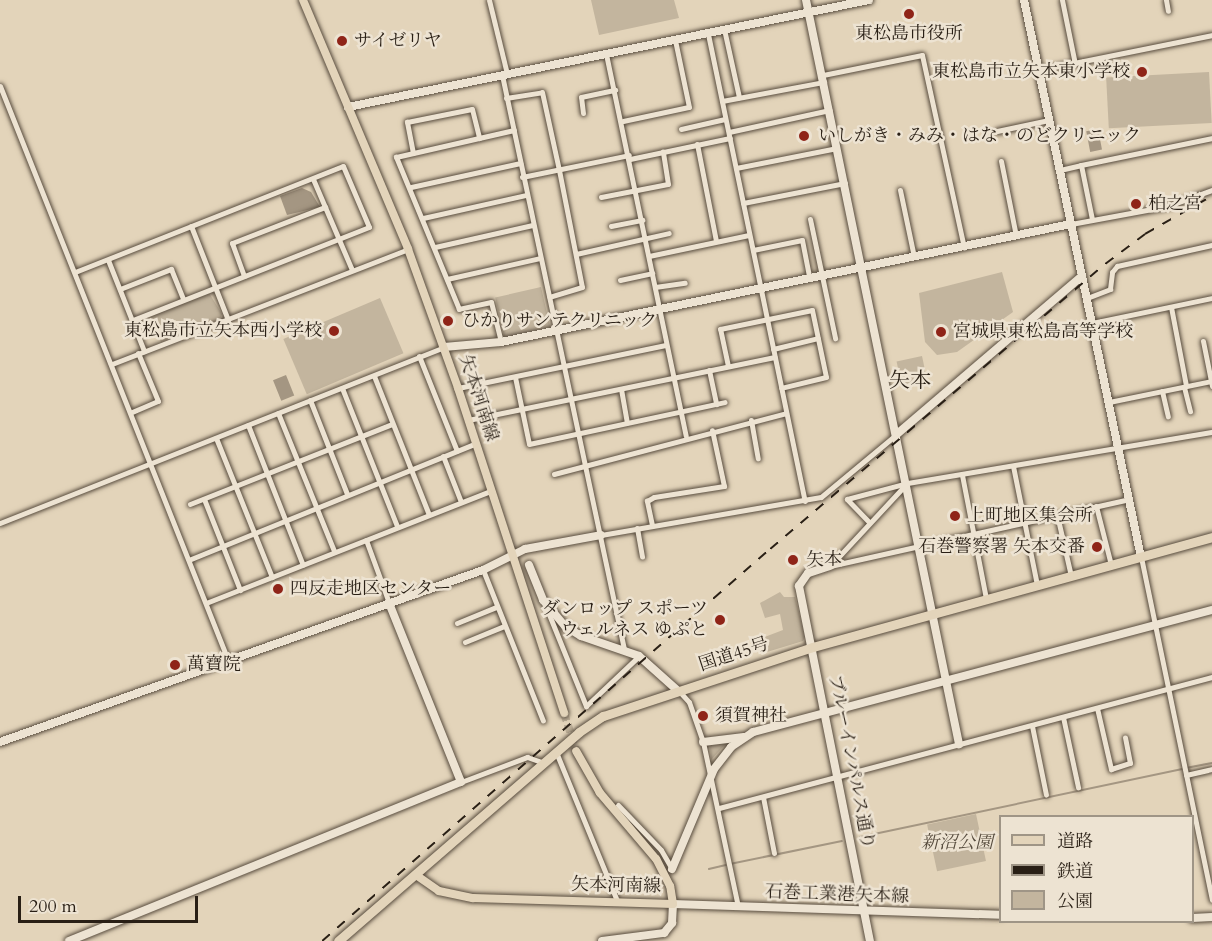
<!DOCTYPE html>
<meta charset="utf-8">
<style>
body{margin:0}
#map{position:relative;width:1212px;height:941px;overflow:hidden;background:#e3d4ba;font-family:Cardo,"Noto Serif JP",serif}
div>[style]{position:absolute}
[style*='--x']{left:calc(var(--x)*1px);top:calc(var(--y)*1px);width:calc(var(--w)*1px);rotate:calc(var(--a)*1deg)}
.green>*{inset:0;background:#c3b59e;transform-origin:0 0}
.water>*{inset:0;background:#a49682;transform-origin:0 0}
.stream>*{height:1.5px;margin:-0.75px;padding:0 0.75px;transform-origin:0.75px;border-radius:0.75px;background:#a49682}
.primary-tunnel>*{height:8px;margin-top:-4px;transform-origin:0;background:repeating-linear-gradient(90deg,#beb099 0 8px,transparent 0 12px)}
.roads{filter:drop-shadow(0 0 2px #584c3e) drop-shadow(0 0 2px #584c3e)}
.street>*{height:5px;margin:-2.5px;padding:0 2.5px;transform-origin:2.5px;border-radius:2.5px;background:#ede3d2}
.secondary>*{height:8px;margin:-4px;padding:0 4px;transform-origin:4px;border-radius:4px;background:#ede3d2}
.primary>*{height:8px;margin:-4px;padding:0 4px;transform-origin:4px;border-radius:4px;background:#e3d4ba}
.highway>*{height:9px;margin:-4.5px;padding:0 4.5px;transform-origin:4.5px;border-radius:4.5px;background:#e3d4ba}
.rail>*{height:1.5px;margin-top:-0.75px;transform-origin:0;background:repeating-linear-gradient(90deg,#291f15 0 10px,transparent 0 20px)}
.dots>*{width:16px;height:16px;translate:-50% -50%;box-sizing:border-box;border:3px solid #ede3d2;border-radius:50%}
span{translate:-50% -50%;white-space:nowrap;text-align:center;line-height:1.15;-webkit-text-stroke:5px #ede3d2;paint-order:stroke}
.poi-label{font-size:18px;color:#291f15}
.left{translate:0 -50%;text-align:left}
.right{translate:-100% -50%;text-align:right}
.street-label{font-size:18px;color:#291f15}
.park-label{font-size:18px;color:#574c3e;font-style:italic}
.quarter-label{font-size:21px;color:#291f15}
.legend{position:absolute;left:999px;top:815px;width:195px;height:108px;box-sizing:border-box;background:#ede3d2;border:2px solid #9f9586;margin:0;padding:8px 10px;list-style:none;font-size:18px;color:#291f15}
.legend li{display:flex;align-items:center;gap:12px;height:30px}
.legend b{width:30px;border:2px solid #9f9586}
.scale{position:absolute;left:18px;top:896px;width:180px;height:27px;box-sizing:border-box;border:3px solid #291f15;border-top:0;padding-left:8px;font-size:18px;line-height:21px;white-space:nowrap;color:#291f15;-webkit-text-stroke:4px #ede3d2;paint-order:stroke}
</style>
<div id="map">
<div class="green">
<div style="clip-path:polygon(591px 0,674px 0,679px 18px,599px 35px)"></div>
<div style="left:1209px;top:72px;width:51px;height:103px;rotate:87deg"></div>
<div style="clip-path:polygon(1002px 272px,1013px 312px,957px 352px,937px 355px,925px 342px,919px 293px)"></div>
<div style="left:541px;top:287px;width:41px;height:47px;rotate:77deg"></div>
<div style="clip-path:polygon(209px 293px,222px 314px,220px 319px,161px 342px,149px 316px)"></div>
<div style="left:380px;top:298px;width:60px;height:105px;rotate:67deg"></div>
<div style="left:922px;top:356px;width:25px;height:26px;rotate:78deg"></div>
<div style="clip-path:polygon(780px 592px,784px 597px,795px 597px,805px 637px,803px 641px,767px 652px,762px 638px,783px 630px,780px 614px,765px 618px,760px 603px)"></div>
<div style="clip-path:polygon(728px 741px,720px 750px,711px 760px,710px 745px)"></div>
<div style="left:976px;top:814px;width:48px;height:50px;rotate:78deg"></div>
</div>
<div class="water">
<div style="left:1098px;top:129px;width:21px;height:12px;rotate:79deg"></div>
<div style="clip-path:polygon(302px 188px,311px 192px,320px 207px,287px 215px,280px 196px)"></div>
<div style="left:286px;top:375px;width:22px;height:14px;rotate:68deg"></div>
</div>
<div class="stream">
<div style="--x:1186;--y:768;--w:26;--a:-11"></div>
<div style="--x:860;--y:837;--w:329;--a:-11.9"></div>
<div style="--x:730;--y:864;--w:114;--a:-11.6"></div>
<div style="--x:709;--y:869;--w:17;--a:-13"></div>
</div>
<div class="primary-tunnel">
<div style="--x:564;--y:713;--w:40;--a:72"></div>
</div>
<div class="roads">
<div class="street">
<div style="--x:489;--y:0;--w:76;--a:76.3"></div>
<div style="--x:1062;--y:0;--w:65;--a:78.5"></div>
<div style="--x:1166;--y:0;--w:11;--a:80"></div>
<div style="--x:724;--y:29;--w:70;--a:77.6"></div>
<div style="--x:708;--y:34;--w:477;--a:78.3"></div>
<div style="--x:606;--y:54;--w:390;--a:78.2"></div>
<div style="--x:1039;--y:70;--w:177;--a:-11.4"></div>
<div style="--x:502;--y:75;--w:587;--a:78"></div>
<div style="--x:823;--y:75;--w:101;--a:-11.4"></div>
<div style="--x:922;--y:55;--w:197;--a:77.7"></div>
<div style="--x:0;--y:86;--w:618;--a:68.34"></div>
<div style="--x:506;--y:98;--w:36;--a:-9"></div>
<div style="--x:542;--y:92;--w:80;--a:77.7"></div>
<div style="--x:559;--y:170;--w:119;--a:78.9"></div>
<div style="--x:582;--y:287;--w:34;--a:163"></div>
<div style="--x:722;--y:101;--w:104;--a:-10.6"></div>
<div style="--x:583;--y:113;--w:16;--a:-97"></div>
<div style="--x:581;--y:97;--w:35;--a:-12"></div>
<div style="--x:623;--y:121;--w:67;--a:-12"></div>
<div style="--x:689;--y:107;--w:68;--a:-101.8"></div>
<div style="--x:681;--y:129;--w:45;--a:-12.8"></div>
<div style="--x:997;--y:131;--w:53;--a:-11.9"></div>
<div style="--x:729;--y:132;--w:103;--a:-12.3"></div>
<div style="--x:697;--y:144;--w:99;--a:78.9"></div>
<div style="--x:413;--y:153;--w:32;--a:-101"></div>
<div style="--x:407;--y:122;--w:66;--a:-11.3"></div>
<div style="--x:472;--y:109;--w:30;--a:76"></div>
<div style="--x:630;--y:159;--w:102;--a:-11.9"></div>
<div style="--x:1001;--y:161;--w:76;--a:78.7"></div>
<div style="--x:1081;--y:165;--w:134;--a:-11.6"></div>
<div style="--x:736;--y:168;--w:103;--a:-11.2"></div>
<div style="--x:1060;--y:170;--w:22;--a:-13"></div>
<div style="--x:1081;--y:165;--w:55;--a:78.5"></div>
<div style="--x:522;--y:177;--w:109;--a:-11.6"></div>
<div style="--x:313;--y:179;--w:99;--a:66.8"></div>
<div style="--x:411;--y:187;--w:112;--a:-12.4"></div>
<div style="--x:900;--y:190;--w:68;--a:78.2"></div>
<div style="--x:601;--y:197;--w:68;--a:-11"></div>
<div style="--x:668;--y:184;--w:33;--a:-99"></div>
<div style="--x:743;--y:203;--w:104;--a:-11.1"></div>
<div style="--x:423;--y:218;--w:106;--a:-12.6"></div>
<div style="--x:810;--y:219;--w:122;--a:78.1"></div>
<div style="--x:1071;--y:224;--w:99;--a:-10.5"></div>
<div style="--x:1168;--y:206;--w:47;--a:-20"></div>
<div style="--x:191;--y:226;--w:101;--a:68.5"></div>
<div style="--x:611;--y:226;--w:32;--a:-11"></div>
<div style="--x:435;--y:247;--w:100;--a:-12.7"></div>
<div style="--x:753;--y:250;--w:50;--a:-11.5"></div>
<div style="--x:802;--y:240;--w:38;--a:79"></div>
<div style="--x:576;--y:254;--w:95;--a:-12.7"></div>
<div style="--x:649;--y:256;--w:102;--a:-11.9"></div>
<div style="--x:108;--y:260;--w:98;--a:68.4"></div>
<div style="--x:75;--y:272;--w:288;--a:-21.6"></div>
<div style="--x:343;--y:166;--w:66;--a:66.9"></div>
<div style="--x:369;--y:227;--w:254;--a:158.5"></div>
<div style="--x:244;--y:276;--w:35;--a:-110"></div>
<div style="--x:232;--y:243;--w:100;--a:-21.2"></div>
<div style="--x:447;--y:279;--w:95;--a:-12.7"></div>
<div style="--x:620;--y:280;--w:33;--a:-12"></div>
<div style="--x:655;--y:287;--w:30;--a:-8"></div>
<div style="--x:120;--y:289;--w:55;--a:-21.4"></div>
<div style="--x:171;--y:269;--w:32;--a:68"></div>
<div style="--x:1087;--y:298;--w:25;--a:-21"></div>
<div style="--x:1110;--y:289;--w:17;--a:-83"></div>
<div style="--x:1112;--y:272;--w:8;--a:-50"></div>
<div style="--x:1117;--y:266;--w:97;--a:-12.5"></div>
<div style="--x:1171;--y:307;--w:80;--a:79.2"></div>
<div style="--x:1092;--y:323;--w:123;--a:-11.8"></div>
<div style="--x:1203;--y:341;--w:46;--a:78.7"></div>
<div style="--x:501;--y:342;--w:41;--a:-104"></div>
<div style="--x:491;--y:302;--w:33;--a:168"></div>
<div style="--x:459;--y:309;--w:165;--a:-112.5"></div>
<div style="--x:396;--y:157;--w:121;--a:-12.9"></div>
<div style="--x:773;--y:349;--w:46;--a:-13.7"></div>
<div style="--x:419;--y:356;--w:102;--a:68.2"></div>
<div style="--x:112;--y:364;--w:318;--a:-21.2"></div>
<div style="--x:728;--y:366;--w:38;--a:-102"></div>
<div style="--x:720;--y:329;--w:94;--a:-11.7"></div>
<div style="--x:812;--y:310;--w:68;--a:78.2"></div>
<div style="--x:826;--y:377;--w:46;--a:166.3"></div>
<div style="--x:709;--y:370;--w:35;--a:78"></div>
<div style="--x:374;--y:376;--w:149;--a:68.4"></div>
<div style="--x:515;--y:377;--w:68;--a:78.2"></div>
<div style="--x:529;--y:444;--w:200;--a:-12.1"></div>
<div style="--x:1184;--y:387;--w:25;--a:76"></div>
<div style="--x:342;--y:388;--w:149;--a:68.3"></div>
<div style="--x:458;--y:388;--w:212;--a:-11.7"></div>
<div style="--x:621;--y:389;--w:34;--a:80"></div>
<div style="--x:1162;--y:391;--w:26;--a:77"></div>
<div style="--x:310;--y:400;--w:101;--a:68.5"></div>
<div style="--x:1109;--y:402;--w:104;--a:-11.6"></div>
<div style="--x:132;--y:412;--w:28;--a:-23"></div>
<div style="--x:158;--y:401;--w:52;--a:-112.6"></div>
<div style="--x:278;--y:413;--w:149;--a:67.9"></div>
<div style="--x:468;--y:420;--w:313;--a:-11.6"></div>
<div style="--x:751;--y:420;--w:39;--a:80"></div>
<div style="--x:248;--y:425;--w:150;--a:68.6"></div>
<div style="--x:216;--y:438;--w:150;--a:68.1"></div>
<div style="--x:443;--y:456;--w:49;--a:68.6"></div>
<div style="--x:1013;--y:466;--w:121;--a:78.6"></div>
<div style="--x:554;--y:474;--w:240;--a:-14.7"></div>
<div style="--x:962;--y:475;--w:126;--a:79"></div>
<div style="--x:204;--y:499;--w:98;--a:68.4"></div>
<div style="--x:190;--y:504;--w:217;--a:-21.6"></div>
<div style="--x:1096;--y:506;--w:61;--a:75.7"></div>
<div style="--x:1057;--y:515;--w:63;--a:77.1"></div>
<div style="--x:869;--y:522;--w:32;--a:-134"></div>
<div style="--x:847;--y:499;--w:62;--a:-14.9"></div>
<div style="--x:0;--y:523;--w:478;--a:-21.6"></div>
<div style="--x:652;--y:525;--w:25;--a:-102"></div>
<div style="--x:647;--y:501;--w:8;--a:-30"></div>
<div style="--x:654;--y:497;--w:71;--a:-8.9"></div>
<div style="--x:724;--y:486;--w:57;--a:-102.1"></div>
<div style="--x:637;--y:528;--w:29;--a:80"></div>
<div style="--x:601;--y:535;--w:223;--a:-9.8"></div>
<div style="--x:821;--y:497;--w:99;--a:-39.7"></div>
<div style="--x:366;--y:540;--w:67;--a:69.9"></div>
<div style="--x:1141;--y:557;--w:350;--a:78.3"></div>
<div style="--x:191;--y:559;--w:308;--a:-22.1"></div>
<div style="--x:830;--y:566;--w:113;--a:-47.1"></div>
<div style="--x:907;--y:483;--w:309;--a:-9.5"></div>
<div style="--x:830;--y:566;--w:306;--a:-12.6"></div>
<div style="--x:483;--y:570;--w:162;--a:68.3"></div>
<div style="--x:206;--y:603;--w:306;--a:-21.5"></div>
<div style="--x:546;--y:607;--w:107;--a:68"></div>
<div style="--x:586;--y:706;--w:73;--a:-43.3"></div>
<div style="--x:457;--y:623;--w:42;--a:-22.3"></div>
<div style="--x:465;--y:642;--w:42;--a:-22.3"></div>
<div style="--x:679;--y:691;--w:15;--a:48"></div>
<div style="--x:689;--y:702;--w:42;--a:70.7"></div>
<div style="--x:703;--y:742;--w:168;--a:78"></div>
<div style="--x:1097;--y:708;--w:63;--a:77.1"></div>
<div style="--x:1111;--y:769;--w:20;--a:-18"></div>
<div style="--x:1130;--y:763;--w:26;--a:-101"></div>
<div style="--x:1063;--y:717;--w:72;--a:77.9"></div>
<div style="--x:1032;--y:726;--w:70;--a:78.5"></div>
<div style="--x:556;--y:752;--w:163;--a:67.7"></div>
<div style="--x:1186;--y:775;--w:27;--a:-13"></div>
<div style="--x:461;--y:782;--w:71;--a:-20.7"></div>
<div style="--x:527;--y:757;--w:18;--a:19"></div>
<div style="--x:763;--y:797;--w:57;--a:78.9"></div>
<div style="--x:618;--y:805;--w:62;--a:46.3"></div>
<div style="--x:661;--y:850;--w:22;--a:60"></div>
<div style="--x:719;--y:808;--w:510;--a:-14.88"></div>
</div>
<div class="secondary">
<div style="--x:806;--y:0;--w:760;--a:78.38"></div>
<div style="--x:1024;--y:0;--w:569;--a:78.14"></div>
<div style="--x:348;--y:107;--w:532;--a:-11.61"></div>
<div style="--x:444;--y:347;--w:57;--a:-5"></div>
<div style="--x:501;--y:342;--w:582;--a:-11.7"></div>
<div style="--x:897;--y:434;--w:243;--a:-40.5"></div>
<div style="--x:529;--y:565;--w:38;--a:68"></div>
<div style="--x:543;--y:600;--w:34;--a:50"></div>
<div style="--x:565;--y:626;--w:19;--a:32"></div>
<div style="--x:581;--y:636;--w:61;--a:19"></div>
<div style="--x:639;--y:656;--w:51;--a:41.8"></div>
<div style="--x:830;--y:566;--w:23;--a:162"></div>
<div style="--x:808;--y:573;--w:16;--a:125"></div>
<div style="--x:799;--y:586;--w:362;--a:78.7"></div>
<div style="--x:0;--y:742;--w:513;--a:-19.6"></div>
<div style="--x:483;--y:570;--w:47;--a:-26.6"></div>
<div style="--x:525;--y:549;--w:77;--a:-10.4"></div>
<div style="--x:703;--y:742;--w:41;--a:-7"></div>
<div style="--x:672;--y:869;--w:108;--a:-67.2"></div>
<div style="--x:714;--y:769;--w:28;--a:-52"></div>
<div style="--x:731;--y:747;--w:27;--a:-34"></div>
<div style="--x:753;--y:732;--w:475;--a:-14.9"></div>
<div style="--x:1192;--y:918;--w:20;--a:-3"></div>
<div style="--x:69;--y:941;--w:423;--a:-22.1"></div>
<div style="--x:461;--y:782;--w:193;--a:-111.9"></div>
<div style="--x:602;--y:941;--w:63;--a:-7.4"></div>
<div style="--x:664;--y:933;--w:13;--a:-51"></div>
<div style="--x:672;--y:923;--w:19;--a:-87"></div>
<div style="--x:673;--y:904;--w:327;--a:1.9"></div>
</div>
<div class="primary">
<div style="--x:303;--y:0;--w:270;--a:67.1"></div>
<div style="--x:408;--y:249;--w:148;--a:70.2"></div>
<div style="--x:458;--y:388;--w:342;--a:71.9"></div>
<div style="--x:416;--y:875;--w:28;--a:35"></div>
<div style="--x:439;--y:891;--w:35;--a:12"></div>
<div style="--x:473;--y:898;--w:200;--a:1.7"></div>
<div style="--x:673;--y:904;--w:18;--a:-99"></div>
<div style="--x:670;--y:886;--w:30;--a:-117"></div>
<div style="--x:656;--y:859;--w:87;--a:-130.3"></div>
<div style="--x:600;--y:793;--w:48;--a:-119.7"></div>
</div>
<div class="highway">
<div style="--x:338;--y:941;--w:319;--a:-40.9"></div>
<div style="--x:579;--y:732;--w:29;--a:-34"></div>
<div style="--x:603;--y:716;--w:221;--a:-18.2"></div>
<div style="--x:813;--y:647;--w:414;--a:-15.4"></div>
</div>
</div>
<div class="rail">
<div style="--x:322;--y:941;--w:595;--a:-41.19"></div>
<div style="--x:770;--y:549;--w:440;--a:-40.4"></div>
<div style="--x:1105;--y:264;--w:50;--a:-36.9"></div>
<div style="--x:1145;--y:234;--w:77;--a:-29.6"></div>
</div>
<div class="dots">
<div style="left:909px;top:14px;background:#8f2418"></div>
<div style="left:342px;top:41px;background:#8f2418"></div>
<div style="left:1142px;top:72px;background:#8f2418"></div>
<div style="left:804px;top:136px;background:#8f2418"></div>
<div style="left:1136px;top:204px;background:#8f2418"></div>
<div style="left:448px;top:321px;background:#8f2418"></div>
<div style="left:334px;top:331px;background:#8f2418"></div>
<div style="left:941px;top:332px;background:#8f2418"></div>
<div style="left:955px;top:516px;background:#8f2418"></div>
<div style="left:1097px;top:547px;background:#8f2418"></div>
<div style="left:793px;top:560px;background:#8f2418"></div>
<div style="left:278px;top:589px;background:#8f2418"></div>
<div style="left:720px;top:620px;background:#8f2418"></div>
<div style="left:175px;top:665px;background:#8f2418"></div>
<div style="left:703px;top:716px;background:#8f2418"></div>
</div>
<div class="poi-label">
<span style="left:909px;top:34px">東松島市役所</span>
<span class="left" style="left:354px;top:41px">サイゼリヤ</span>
<span class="right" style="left:1130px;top:72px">東松島市立矢本東小学校</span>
<span class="left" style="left:818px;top:136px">いしがき・みみ・はな・のどクリニック</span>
<span class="left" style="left:1148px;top:204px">柏之宮</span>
<span class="left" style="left:462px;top:321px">ひかりサンテクリニック</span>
<span class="right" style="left:322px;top:331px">東松島市立矢本西小学校</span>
<span class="left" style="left:953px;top:332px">宮城県東松島高等学校</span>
<span class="left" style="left:967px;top:516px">上町地区集会所</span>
<span class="right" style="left:1085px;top:547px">石巻警察署 矢本交番</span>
<span class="left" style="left:806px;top:560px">矢本</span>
<span class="left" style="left:290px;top:589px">四反走地区センター</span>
<span class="right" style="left:708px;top:620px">ダンロップ スポーツ<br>ウェルネス ゆぷと</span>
<span class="left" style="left:187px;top:665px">萬寶院</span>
<span class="left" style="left:715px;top:716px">須賀神社</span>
</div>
<div class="street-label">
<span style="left:478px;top:398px;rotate:72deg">矢本河南線</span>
<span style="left:734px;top:655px;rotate:-18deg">国道45号</span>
<span style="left:851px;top:762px;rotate:79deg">ブルーインパルス通り</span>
<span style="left:616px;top:886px;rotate:1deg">矢本河南線</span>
<span style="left:837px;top:895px;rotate:2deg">石巻工業港矢本線</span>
</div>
<div class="park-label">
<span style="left:957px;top:843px">新沼公園</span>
</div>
<div class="quarter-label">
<span style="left:910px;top:381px">矢本</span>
</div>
<ul class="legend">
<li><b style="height:8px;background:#e3d4ba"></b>道路</li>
<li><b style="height:8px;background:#291f15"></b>鉄道</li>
<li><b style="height:16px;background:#c3b59e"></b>公園</li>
</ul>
<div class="scale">200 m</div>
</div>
